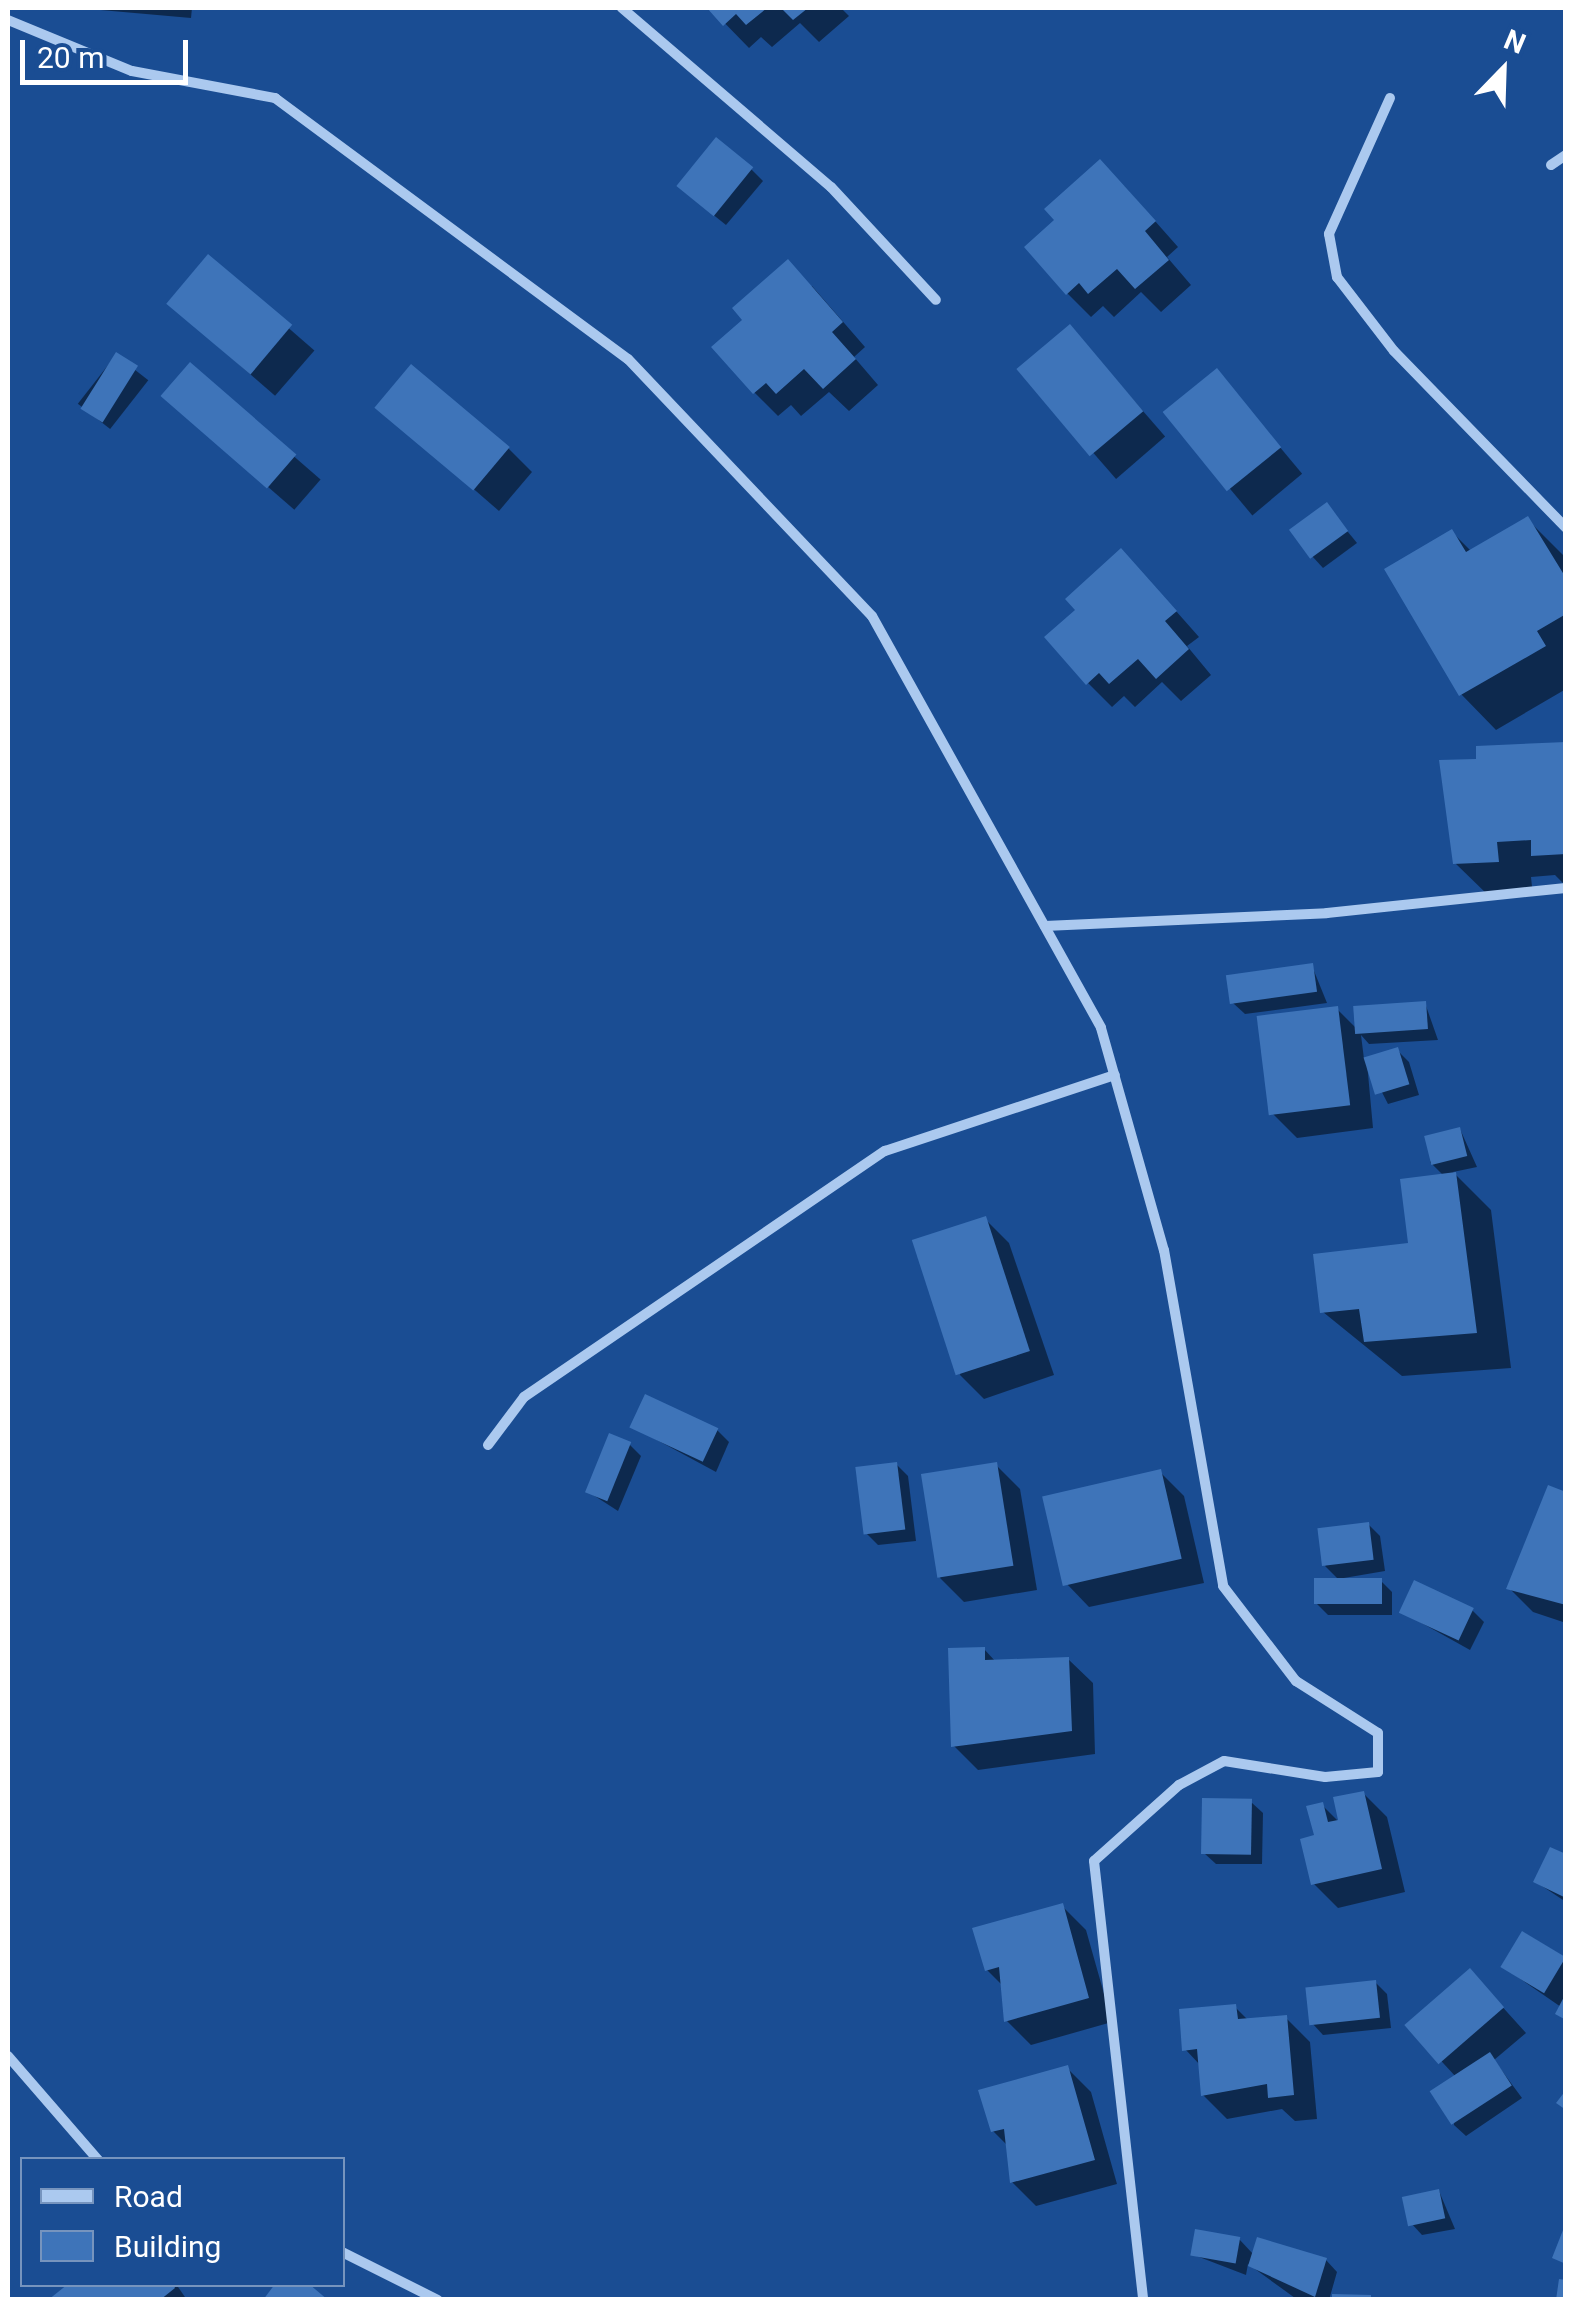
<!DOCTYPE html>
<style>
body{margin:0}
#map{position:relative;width:1573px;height:2307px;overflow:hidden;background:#1a4d93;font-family:Roboto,sans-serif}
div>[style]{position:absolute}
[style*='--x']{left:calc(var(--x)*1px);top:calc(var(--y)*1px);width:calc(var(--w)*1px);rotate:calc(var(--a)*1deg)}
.shadow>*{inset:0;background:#0007;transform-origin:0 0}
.building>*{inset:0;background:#3e74b9;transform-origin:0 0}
.street>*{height:10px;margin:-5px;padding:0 5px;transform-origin:5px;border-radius:5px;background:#abc9ef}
span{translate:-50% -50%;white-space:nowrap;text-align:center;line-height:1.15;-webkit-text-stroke:8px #1a4d93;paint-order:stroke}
.frame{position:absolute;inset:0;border:10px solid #fff;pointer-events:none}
.legend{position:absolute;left:20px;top:2157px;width:325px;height:130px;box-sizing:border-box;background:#1a4d93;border:2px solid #7694be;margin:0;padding:12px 18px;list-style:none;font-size:30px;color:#fff}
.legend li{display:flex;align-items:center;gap:20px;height:50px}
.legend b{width:50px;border:2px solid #7694be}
.north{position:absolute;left:1453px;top:20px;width:100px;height:100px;-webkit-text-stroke:8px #1a4d93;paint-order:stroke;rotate:23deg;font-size:28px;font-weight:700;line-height:40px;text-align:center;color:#fff}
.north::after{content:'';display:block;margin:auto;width:35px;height:45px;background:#fff;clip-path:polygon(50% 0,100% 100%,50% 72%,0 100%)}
.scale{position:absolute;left:20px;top:40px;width:168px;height:45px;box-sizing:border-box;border:5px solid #fff;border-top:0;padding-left:12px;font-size:30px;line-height:35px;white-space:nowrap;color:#fff;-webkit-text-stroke:8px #1a4d93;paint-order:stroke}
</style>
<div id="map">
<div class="shadow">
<div style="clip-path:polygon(78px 8px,192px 8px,191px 18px)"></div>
<div style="clip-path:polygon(710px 8px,841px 8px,849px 16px,819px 42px,800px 23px,772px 47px,761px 37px,749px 48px)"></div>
<div style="clip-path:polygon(751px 169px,763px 181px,726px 225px,691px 197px)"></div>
<div style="clip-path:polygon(1124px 186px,1178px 247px,1167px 257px,1191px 285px,1161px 312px,1141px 292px,1114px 317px,1103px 306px,1091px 317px,1067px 293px)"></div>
<div style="left:208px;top:258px;width:141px;height:60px;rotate:41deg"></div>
<div style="clip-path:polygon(812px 286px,865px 347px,854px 357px,878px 385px,849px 411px,829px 392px,801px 416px,791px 405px,778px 416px,754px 392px,745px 321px)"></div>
<div style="left:1070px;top:327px;width:145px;height:65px;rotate:49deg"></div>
<div style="left:116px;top:355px;width:41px;height:62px;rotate:38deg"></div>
<div style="left:190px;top:366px;width:173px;height:40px;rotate:41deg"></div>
<div style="left:1216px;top:371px;width:134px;height:65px;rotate:50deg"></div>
<div style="clip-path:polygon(378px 406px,508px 448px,532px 472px,499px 511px)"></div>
<div style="clip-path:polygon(1326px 505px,1357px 543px,1323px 568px,1312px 556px)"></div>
<div style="clip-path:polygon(1528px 520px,1566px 558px,1566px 689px,1496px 730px,1461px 694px,1452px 532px,1472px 552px)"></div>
<div style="clip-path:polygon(1145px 576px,1199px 637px,1187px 646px,1211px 675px,1181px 701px,1162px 682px,1135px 707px,1124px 696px,1112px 707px,1088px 683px)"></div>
<div style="clip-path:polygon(1566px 744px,1566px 886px,1555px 875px,1531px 877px,1533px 896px,1491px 898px,1455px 863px,1479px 762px)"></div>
<div style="clip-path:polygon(1312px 966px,1327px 1003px,1245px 1014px,1233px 1003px)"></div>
<div style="clip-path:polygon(1425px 1003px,1438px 1040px,1369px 1044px,1361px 1035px,1364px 1059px,1397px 1050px,1409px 1062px,1419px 1095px,1388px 1104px,1367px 1063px,1373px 1128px,1297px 1138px,1273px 1114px,1337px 1009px,1358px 1030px)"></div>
<div style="clip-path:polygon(1460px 1129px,1477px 1167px,1453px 1172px,1491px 1210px,1511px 1368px,1402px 1376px,1323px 1312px,1411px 1245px,1444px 1176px,1430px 1162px)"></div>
<div style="clip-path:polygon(985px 1219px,1009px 1243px,1054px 1375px,984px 1399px,960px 1375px)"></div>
<div style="clip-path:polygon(633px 1427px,717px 1430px,729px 1442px,716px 1472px)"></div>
<div style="clip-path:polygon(629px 1444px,641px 1456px,618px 1511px,587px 1491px)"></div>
<div style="clip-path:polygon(896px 1464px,908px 1476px,916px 1541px,878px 1545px,866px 1533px)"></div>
<div style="clip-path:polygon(996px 1465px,1020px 1489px,1037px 1590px,964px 1602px,940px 1578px)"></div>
<div style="clip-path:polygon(1160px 1472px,1184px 1496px,1204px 1583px,1089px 1607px,1065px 1582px)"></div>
<div style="clip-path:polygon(1566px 1495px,1566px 1623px,1533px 1612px,1509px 1588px)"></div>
<div style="clip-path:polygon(1368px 1524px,1380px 1536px,1385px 1571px,1338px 1579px,1325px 1566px)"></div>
<div style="clip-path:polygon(1381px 1581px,1392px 1592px,1392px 1615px,1328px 1615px,1316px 1603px)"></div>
<div style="clip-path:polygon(1472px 1610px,1484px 1622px,1470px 1650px,1402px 1612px)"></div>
<div style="clip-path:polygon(984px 1649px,996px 1662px,1068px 1659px,1093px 1683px,1095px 1754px,978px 1770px,954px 1746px)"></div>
<div style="clip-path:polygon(1363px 1793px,1387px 1817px,1405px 1892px,1338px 1908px,1314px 1884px,1322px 1805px,1342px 1825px)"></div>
<div style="clip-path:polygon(1251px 1802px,1263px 1813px,1262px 1864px,1216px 1864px,1204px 1853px)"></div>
<div style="clip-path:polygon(1566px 1857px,1566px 1902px,1536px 1882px)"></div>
<div style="clip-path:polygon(1062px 1906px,1086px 1930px,1112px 2022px,1031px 2045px,1007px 2021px,1003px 1986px,987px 1970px)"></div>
<div style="clip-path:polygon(1523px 1934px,1566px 1960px,1566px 2021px,1561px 2007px,1503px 1967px)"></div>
<div style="clip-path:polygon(1470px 1971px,1526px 2033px,1494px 2060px,1522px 2098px,1466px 2136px,1454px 2125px,1456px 2077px,1408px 2025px)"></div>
<div style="clip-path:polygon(1375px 1982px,1387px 1994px,1391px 2028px,1323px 2035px,1312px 2023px)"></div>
<div style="clip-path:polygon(1235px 2007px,1249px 2021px,1286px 2018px,1310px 2042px,1317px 2119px,1295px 2121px,1282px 2109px,1227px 2119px,1203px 2095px,1201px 2066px,1185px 2049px)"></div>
<div style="clip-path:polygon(1067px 2068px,1091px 2092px,1117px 2184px,1036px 2206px,1012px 2182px,1008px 2146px,993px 2131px)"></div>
<div style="clip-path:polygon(1439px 2191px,1455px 2229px,1422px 2235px,1411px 2223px)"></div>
<div style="clip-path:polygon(1239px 2239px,1254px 2255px,1326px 2260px,1337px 2272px,1329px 2300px,1295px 2298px,1248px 2264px,1246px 2275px,1194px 2255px)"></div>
<div style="clip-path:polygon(72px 2284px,176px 2284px,187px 2300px,52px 2300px)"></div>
</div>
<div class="building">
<div style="clip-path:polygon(707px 8px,767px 8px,746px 25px,736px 14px,723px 26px)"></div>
<div style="clip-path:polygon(781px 8px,808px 8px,793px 20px)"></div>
<div style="left:716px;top:137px;width:48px;height:63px;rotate:39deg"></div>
<div style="clip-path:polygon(1100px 159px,1156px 221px,1145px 231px,1169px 260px,1135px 289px,1117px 269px,1088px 294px,1079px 283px,1066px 295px,1024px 247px,1054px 220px,1044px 209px)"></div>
<div style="left:208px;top:254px;width:110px;height:65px;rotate:40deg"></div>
<div style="clip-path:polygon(788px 259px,843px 322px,832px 332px,856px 359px,823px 389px,804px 369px,776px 394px,766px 383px,753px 394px,711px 347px,742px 320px,732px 308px)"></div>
<div style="left:1070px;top:324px;width:114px;height:70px;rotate:50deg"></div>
<div style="left:116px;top:352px;width:26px;height:67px;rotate:32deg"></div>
<div style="left:190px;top:362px;width:141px;height:45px;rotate:41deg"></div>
<div style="left:411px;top:364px;width:129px;height:57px;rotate:40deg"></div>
<div style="left:1217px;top:368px;width:102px;height:70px;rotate:51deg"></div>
<div style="left:1327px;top:502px;width:36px;height:47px;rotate:54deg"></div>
<div style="clip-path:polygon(1528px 516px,1566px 578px,1566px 614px,1537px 631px,1546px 646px,1459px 696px,1384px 569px,1452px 529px,1466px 552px)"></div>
<div style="clip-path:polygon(1121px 548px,1177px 611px,1165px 621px,1189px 649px,1156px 679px,1138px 659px,1109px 684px,1099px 673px,1086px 685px,1044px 637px,1075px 610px,1065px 599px)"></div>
<div style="clip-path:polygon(1566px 742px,1566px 854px,1531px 856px,1531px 840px,1497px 842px,1499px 862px,1453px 864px,1439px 760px,1476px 759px,1476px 746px)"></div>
<div style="left:1313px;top:963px;width:29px;height:88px;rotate:82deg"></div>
<div style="left:1426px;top:1001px;width:28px;height:73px;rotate:86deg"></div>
<div style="left:1338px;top:1006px;width:100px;height:82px;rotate:83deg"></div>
<div style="left:1398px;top:1047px;width:39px;height:36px;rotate:73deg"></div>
<div style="left:1460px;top:1127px;width:30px;height:37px;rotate:76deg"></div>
<div style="clip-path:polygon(1456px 1172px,1477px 1333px,1364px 1342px,1359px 1309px,1320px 1313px,1313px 1254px,1408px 1243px,1400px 1179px)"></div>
<div style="left:986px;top:1216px;width:142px;height:78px;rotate:72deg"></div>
<div style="left:645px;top:1394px;width:81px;height:37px;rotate:25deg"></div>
<div style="left:609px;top:1433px;width:24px;height:64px;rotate:22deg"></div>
<div style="left:897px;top:1462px;width:68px;height:42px;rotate:83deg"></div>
<div style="left:997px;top:1462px;width:105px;height:77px;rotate:81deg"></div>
<div style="left:1161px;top:1469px;width:92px;height:122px;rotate:77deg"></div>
<div style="clip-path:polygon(1548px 1485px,1566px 1492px,1566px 1605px,1506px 1589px)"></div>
<div style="left:1369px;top:1522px;width:38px;height:52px;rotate:83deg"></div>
<div style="left:1314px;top:1578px;width:68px;height:26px"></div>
<div style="left:1414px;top:1580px;width:66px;height:36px;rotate:25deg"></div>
<div style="clip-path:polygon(985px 1647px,985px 1660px,1069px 1657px,1072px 1731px,951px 1747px,948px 1648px)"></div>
<div style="clip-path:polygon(1364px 1791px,1382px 1869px,1311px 1885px,1300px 1839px,1314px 1835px,1306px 1806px,1323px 1802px,1328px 1822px,1338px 1820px,1333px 1797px)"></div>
<div style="left:1202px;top:1798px;width:50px;height:56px;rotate:1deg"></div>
<div style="clip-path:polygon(1550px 1847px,1566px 1854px,1566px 1898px,1533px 1882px)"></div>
<div style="clip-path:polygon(1063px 1903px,1089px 1998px,1004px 2022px,999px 1967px,985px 1971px,972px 1928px)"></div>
<div style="left:1522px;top:1931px;width:51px;height:42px;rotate:31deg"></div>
<div style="left:1470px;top:1968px;width:52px;height:87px;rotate:49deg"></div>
<div style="left:1376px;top:1980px;width:38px;height:71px;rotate:84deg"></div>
<div style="clip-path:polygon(1566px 1993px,1566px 2020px,1555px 2014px)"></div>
<div style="clip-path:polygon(1236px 2004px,1238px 2019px,1287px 2015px,1294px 2095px,1268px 2098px,1267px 2084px,1201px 2096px,1197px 2049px,1182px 2051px,1179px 2009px)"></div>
<div style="left:1490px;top:2052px;width:40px;height:72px;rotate:57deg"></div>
<div style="clip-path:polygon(1068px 2065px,1095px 2160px,1010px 2183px,1004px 2129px,991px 2132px,978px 2090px)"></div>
<div style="clip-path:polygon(1566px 2090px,1566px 2110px,1556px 2103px)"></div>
<div style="left:1439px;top:2189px;width:30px;height:38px;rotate:78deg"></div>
<div style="clip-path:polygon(1565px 2225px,1566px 2225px,1566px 2264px,1552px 2258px)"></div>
<div style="left:1195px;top:2229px;width:46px;height:27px;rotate:10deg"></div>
<div style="clip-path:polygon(1257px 2237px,1327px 2258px,1315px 2297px,1248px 2266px)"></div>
<div style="clip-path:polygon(1559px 2279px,1566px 2280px,1566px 2300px,1556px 2300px)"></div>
<div style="clip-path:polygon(68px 2284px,173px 2284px,175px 2288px,160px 2300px,48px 2300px)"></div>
<div style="clip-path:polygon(275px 2284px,309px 2284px,328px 2300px,263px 2300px)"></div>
<div style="clip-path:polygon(1332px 2294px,1371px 2295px,1371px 2300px,1332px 2300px)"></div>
</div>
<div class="street">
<div style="--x:622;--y:8;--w:275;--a:40.6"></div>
<div style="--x:831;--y:187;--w:154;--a:47.1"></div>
<div style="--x:8;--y:20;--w:134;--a:22.4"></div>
<div style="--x:132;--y:71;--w:146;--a:10.7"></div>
<div style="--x:275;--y:98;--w:439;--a:36.5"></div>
<div style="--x:628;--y:359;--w:354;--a:46.5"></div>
<div style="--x:872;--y:616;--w:471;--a:60.9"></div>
<div style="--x:1101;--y:1028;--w:231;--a:74.2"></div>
<div style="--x:1164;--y:1250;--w:341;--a:80"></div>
<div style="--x:1223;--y:1586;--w:120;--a:52.5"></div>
<div style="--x:1296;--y:1681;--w:97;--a:32.4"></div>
<div style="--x:1378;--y:1733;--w:39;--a:90"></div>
<div style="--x:1378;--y:1772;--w:53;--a:174.6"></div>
<div style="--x:1325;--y:1777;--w:102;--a:-171"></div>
<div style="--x:1224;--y:1761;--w:51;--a:151.9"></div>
<div style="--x:1179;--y:1785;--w:114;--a:138.2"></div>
<div style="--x:1094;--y:1861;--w:442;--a:83.6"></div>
<div style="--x:1390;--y:98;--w:149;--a:114.2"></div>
<div style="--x:1329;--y:234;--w:44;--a:79.5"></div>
<div style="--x:1337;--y:277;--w:93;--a:52.4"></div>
<div style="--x:1394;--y:351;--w:247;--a:45.8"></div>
<div style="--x:1551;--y:165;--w:18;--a:-34"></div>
<div style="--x:1045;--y:926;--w:282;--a:-2.6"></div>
<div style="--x:1327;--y:913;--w:240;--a:-6"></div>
<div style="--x:488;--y:1445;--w:60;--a:-53.1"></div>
<div style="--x:524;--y:1397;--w:437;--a:-34.3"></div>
<div style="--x:885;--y:1151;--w:242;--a:-18.3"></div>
<div style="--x:8;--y:2056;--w:138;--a:49.1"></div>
<div style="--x:342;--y:2252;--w:107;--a:26.6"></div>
</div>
<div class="frame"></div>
<ul class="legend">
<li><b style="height:12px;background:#abc9ef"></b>Road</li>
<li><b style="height:28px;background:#3e74b9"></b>Building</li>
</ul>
<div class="north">N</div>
<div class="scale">20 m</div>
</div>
